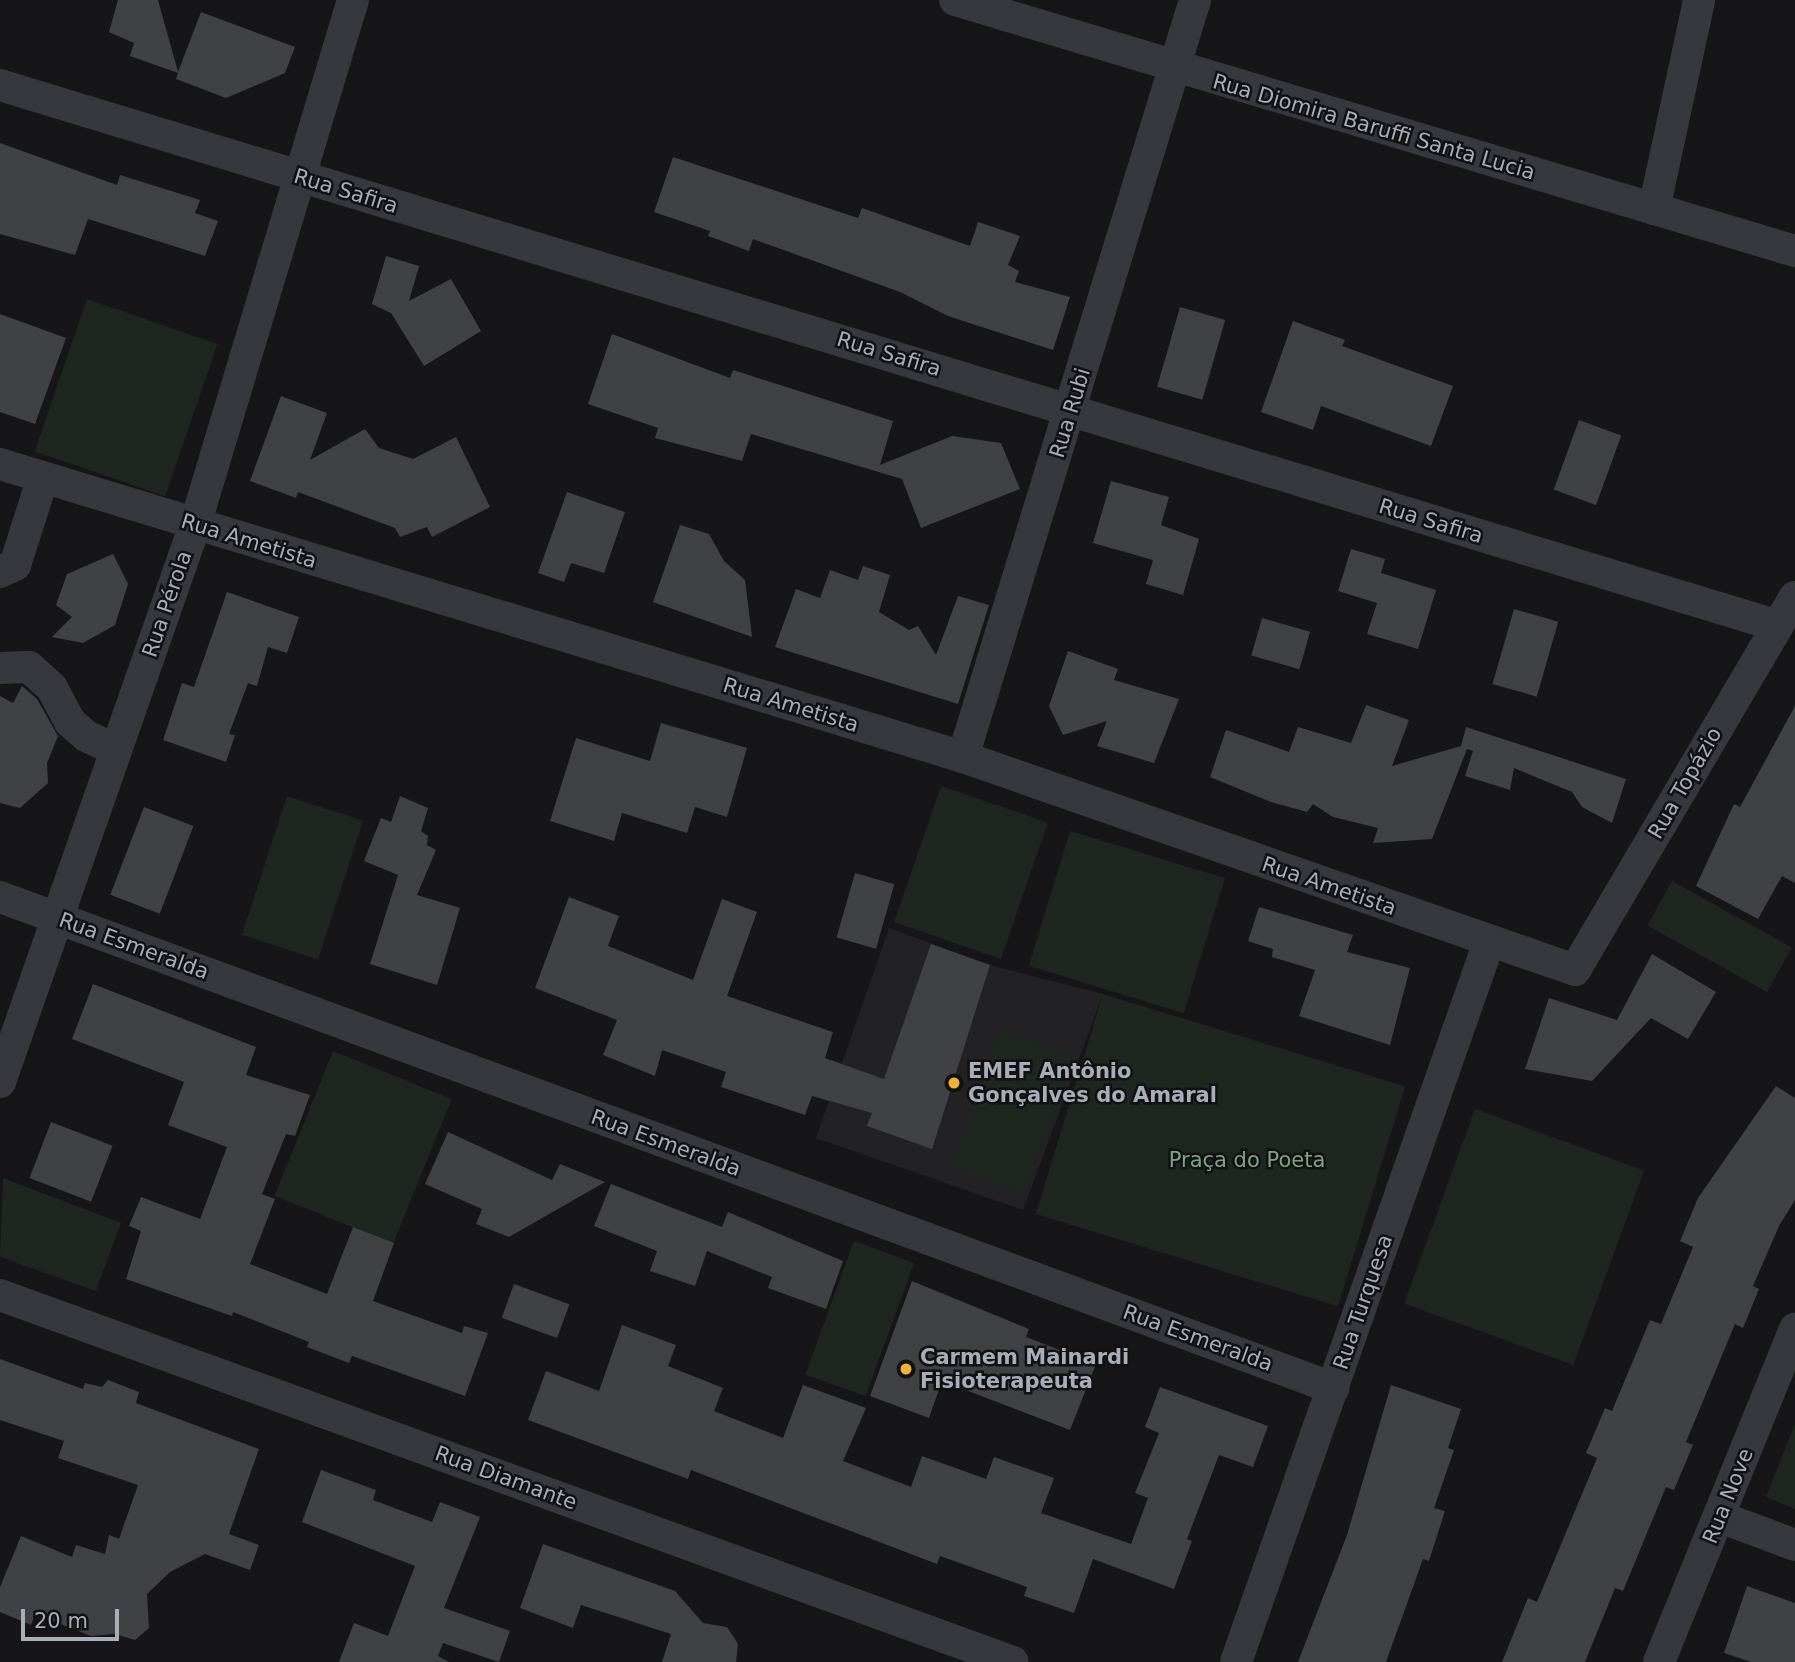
<!DOCTYPE html>
<meta charset="utf-8">
<style>
body{margin:0}
#map{position:relative;width:1795px;height:1662px;overflow:hidden;background:#161618;font-family:"DejaVu Sans",sans-serif}
div>[style]{position:absolute}
[style*='--x']{left:calc(var(--x)*1px);top:calc(var(--y)*1px);width:calc(var(--w)*1px);rotate:calc(var(--a)*1deg)}
.built>*{inset:0;background:#222225}
.green>*{inset:0;background:#1e261f;transform-origin:0 0}
.building>*{inset:0;background:#404145;transform-origin:0 0}
.minor>*{height:32px;margin:-16px;padding:0 16px;transform-origin:16px;border-radius:16px;background:#37383d}
.dots>*{width:19px;height:19px;translate:-50% -50%;box-sizing:border-box;border:4px solid #111113;border-radius:50%}
span{translate:-50% -50%;white-space:nowrap;text-align:center;line-height:1.15;-webkit-text-stroke:5px #111113;paint-order:stroke}
.street-label{font-size:21px;color:#a8adb8}
.poi-label{font-size:21px;color:#a8adb8;font-weight:700}
.left{translate:0 -50%;text-align:left}
.park-label{font-size:21px;color:#7fa381}
.scale{position:absolute;left:21px;top:1609px;width:98px;height:32px;box-sizing:border-box;border:4px solid #a8adb8;border-top:0;padding-left:9px;font-size:21px;line-height:24px;white-space:nowrap;color:#a8adb8;-webkit-text-stroke:5px #111113;paint-order:stroke}
</style>
<div id="map">
<div class="built">
<div style="clip-path:polygon(889px 928px,990px 965px,1103px 994px,1023px 1210px,816px 1138px)"></div>
</div>
<div class="green">
<div style="left:87px;top:299px;width:138px;height:161px;rotate:19deg"></div>
<div style="left:941px;top:786px;width:113px;height:144px;rotate:19deg"></div>
<div style="left:287px;top:796px;width:80px;height:146px;rotate:18deg"></div>
<div style="left:1070px;top:831px;width:162px;height:141px;rotate:17deg"></div>
<div style="left:1672px;top:881px;width:137px;height:51px;rotate:29deg"></div>
<div style="left:1103px;top:994px;width:316px;height:230px;rotate:17deg"></div>
<div style="left:1000px;top:1029px;width:80px;height:148px;rotate:20deg"></div>
<div style="left:333px;top:1051px;width:128px;height:156px;rotate:22deg"></div>
<div style="left:1475px;top:1109px;width:180px;height:207px;rotate:20deg"></div>
<div style="clip-path:polygon(3px 1178px,121px 1223px,96px 1291px,0 1257px)"></div>
<div style="left:854px;top:1241px;width:64px;height:142px;rotate:20deg"></div>
<div style="clip-path:polygon(1795px 1424px,1795px 1509px,1766px 1497px)"></div>
</div>
<div class="building">
<div style="clip-path:polygon(118px 0,158px 0,178px 72px,201px 12px,295px 47px,285px 73px,226px 98px,176px 79px,178px 73px,130px 56px,134px 43px,109px 32px)"></div>
<div style="clip-path:polygon(0 143px,117px 185px,120px 175px,200px 200px,195px 213px,218px 221px,205px 256px,88px 219px,75px 255px,0 234px)"></div>
<div style="clip-path:polygon(673px 157px,858px 218px,862px 208px,970px 246px,978px 222px,1020px 236px,1008px 265px,1019px 271px,1015px 282px,1070px 297px,1053px 350px,948px 316px,900px 292px,753px 239px,749px 251px,708px 236px,710px 231px,654px 212px)"></div>
<div style="clip-path:polygon(386px 256px,419px 266px,409px 301px,451px 279px,481px 331px,424px 366px,391px 313px,372px 304px)"></div>
<div style="left:1180px;top:307px;width:47px;height:83px;rotate:16deg"></div>
<div style="clip-path:polygon(0 314px,66px 338px,35px 424px,0 412px)"></div>
<div style="clip-path:polygon(1293px 321px,1345px 340px,1342px 346px,1453px 386px,1431px 446px,1321px 406px,1313px 430px,1261px 412px)"></div>
<div style="clip-path:polygon(612px 334px,730px 378px,733px 370px,893px 421px,880px 465px,952px 436px,1001px 443px,1020px 489px,921px 528px,902px 479px,751px 434px,742px 461px,655px 438px,658px 428px,588px 404px)"></div>
<div style="clip-path:polygon(281px 396px,327px 413px,310px 460px,365px 429px,379px 448px,413px 459px,456px 437px,490px 507px,432px 537px,427px 527px,400px 537px,395px 528px,298px 492px,296px 498px,250px 481px)"></div>
<div style="left:1579px;top:420px;width:45px;height:74px;rotate:20deg"></div>
<div style="clip-path:polygon(1111px 481px,1169px 497px,1161px 525px,1199px 539px,1183px 595px,1146px 584px,1153px 560px,1093px 543px)"></div>
<div style="clip-path:polygon(567px 492px,625px 512px,604px 573px,571px 563px,564px 582px,538px 573px)"></div>
<div style="clip-path:polygon(680px 525px,709px 534px,724px 561px,745px 580px,752px 637px,653px 602px)"></div>
<div style="clip-path:polygon(1351px 549px,1385px 559px,1381px 573px,1436px 590px,1418px 649px,1367px 634px,1377px 603px,1338px 591px)"></div>
<div style="clip-path:polygon(113px 554px,128px 584px,115px 625px,83px 643px,52px 637px,72px 617px,56px 605px,67px 574px)"></div>
<div style="clip-path:polygon(863px 566px,890px 575px,879px 612px,909px 630px,918px 626px,936px 655px,958px 596px,989px 605px,958px 704px,775px 647px,796px 589px,820px 598px,830px 570px,858px 580px)"></div>
<div style="clip-path:polygon(227px 592px,299px 617px,287px 653px,268px 647px,257px 686px,248px 683px,229px 734px,235px 735px,226px 762px,163px 740px,182px 683px,194px 687px)"></div>
<div style="left:1514px;top:609px;width:46px;height:78px;rotate:16deg"></div>
<div style="left:1262px;top:618px;width:50px;height:39px;rotate:16deg"></div>
<div style="clip-path:polygon(1068px 651px,1118px 669px,1114px 680px,1179px 699px,1154px 763px,1097px 746px,1107px 721px,1063px 735px,1049px 706px)"></div>
<div style="clip-path:polygon(22px 686px,37px 699px,58px 736px,47px 763px,48px 783px,20px 808px,0 803px,0 696px,13px 703px)"></div>
<div style="clip-path:polygon(1366px 705px,1409px 720px,1392px 766px,1461px 746px,1466px 727px,1626px 779px,1612px 823px,1582px 807px,1572px 792px,1514px 768px,1510px 790px,1465px 776px,1473px 751px,1467px 749px,1432px 839px,1373px 843px,1378px 828px,1333px 817px,1313px 804px,1307px 812px,1271px 802px,1210px 777px,1226px 730px,1289px 752px,1298px 727px,1351px 743px)"></div>
<div style="clip-path:polygon(1795px 706px,1795px 883px,1782px 876px,1758px 919px,1696px 886px,1734px 804px,1740px 807px)"></div>
<div style="clip-path:polygon(661px 723px,747px 748px,727px 817px,695px 807px,687px 833px,622px 813px,614px 841px,550px 821px,576px 738px,650px 761px)"></div>
<div style="clip-path:polygon(400px 796px,428px 808px,421px 831px,428px 836px,427px 845px,436px 850px,417px 895px,460px 908px,437px 985px,370px 964px,398px 875px,364px 861px,381px 818px,391px 822px)"></div>
<div style="left:144px;top:807px;width:53px;height:94px;rotate:21deg"></div>
<div style="left:855px;top:873px;width:41px;height:67px;rotate:16deg"></div>
<div style="clip-path:polygon(569px 897px,619px 916px,608px 946px,693px 980px,722px 899px,757px 912px,727px 996px,833px 1032px,825px 1058px,884px 1079px,931px 944px,990px 965px,932px 1149px,867px 1126px,872px 1113px,812px 1096px,805px 1115px,721px 1087px,726px 1072px,662px 1050px,655px 1076px,603px 1055px,617px 1020px,535px 988px)"></div>
<div style="clip-path:polygon(1259px 907px,1353px 935px,1347px 952px,1410px 968px,1390px 1045px,1299px 1016px,1315px 970px,1272px 957px,1273px 949px,1248px 941px)"></div>
<div style="clip-path:polygon(1652px 954px,1716px 992px,1688px 1039px,1651px 1018px,1592px 1081px,1525px 1069px,1549px 998px,1617px 1020px)"></div>
<div style="clip-path:polygon(93px 984px,256px 1047px,246px 1075px,310px 1095px,295px 1136px,286px 1134px,262px 1194px,275px 1199px,250px 1264px,327px 1294px,353px 1227px,394px 1243px,373px 1301px,462px 1333px,464px 1326px,488px 1333px,465px 1396px,352px 1356px,349px 1363px,307px 1347px,309px 1342px,233px 1312px,232px 1316px,126px 1279px,141px 1231px,129px 1226px,141px 1197px,200px 1219px,227px 1147px,168px 1125px,184px 1082px,72px 1039px)"></div>
<div style="clip-path:polygon(1776px 1086px,1795px 1098px,1795px 1200px,1779px 1226px,1753px 1286px,1759px 1289px,1743px 1328px,1735px 1324px,1686px 1442px,1693px 1445px,1674px 1490px,1666px 1487px,1623px 1591px,1615px 1588px,1585px 1662px,1502px 1662px,1528px 1598px,1537px 1602px,1597px 1458px,1586px 1453px,1605px 1408px,1612px 1411px,1650px 1320px,1661px 1324px,1693px 1247px,1680px 1241px,1698px 1198px)"></div>
<div style="left:51px;top:1122px;width:66px;height:60px;rotate:21deg"></div>
<div style="clip-path:polygon(448px 1132px,552px 1180px,560px 1164px,605px 1182px,509px 1237px,476px 1224px,482px 1209px,425px 1184px)"></div>
<div style="clip-path:polygon(611px 1184px,722px 1227px,728px 1212px,843px 1261px,826px 1309px,768px 1288px,772px 1277px,707px 1251px,695px 1286px,650px 1271px,657px 1251px,594px 1226px)"></div>
<div style="clip-path:polygon(912px 1281px,1029px 1329px,1026px 1337px,1096px 1364px,1070px 1430px,942px 1381px,929px 1418px,870px 1396px)"></div>
<div style="left:514px;top:1284px;width:59px;height:36px;rotate:20deg"></div>
<div style="clip-path:polygon(622px 1325px,676px 1345px,668px 1366px,723px 1388px,714px 1411px,783px 1438px,803px 1385px,866px 1408px,843px 1461px,911px 1487px,922px 1456px,986px 1479px,994px 1457px,1054px 1478px,1041px 1513px,1131px 1544px,1148px 1498px,1135px 1493px,1159px 1433px,1145px 1427px,1160px 1387px,1268px 1426px,1253px 1467px,1219px 1455px,1187px 1539px,1192px 1541px,1174px 1589px,1093px 1559px,1074px 1613px,1024px 1596px,1027px 1587px,940px 1556px,937px 1564px,691px 1470px,688px 1479px,528px 1420px,546px 1371px,599px 1391px)"></div>
<div style="clip-path:polygon(0 1359px,83px 1389px,85px 1383px,102px 1387px,108px 1380px,139px 1392px,136px 1403px,259px 1449px,229px 1534px,259px 1545px,250px 1570px,205px 1554px,170px 1572px,147px 1594px,149px 1628px,135px 1640px,115px 1634px,91px 1636px,35px 1614px,31px 1625px,0 1612px,0 1587px,21px 1536px,72px 1557px,76px 1545px,105px 1554px,109px 1535px,119px 1539px,138px 1485px,58px 1458px,64px 1441px,0 1420px)"></div>
<div style="clip-path:polygon(1391px 1385px,1461px 1409px,1448px 1448px,1454px 1450px,1434px 1508px,1445px 1511px,1429px 1561px,1423px 1559px,1386px 1662px,1298px 1662px,1347px 1535px)"></div>
<div style="clip-path:polygon(321px 1470px,376px 1490px,373px 1500px,432px 1522px,440px 1502px,480px 1517px,444px 1608px,510px 1631px,499px 1662px,443px 1643px,438px 1656px,449px 1662px,339px 1662px,354px 1623px,388px 1636px,415px 1566px,302px 1522px)"></div>
<div style="clip-path:polygon(543px 1544px,675px 1591px,703px 1623px,727px 1627px,738px 1644px,736px 1662px,662px 1662px,671px 1634px,581px 1605px,573px 1628px,520px 1608px)"></div>
<div style="clip-path:polygon(1747px 1586px,1795px 1603px,1795px 1662px,1751px 1662px,1724px 1653px)"></div>
</div>
<div class="minor">
<div style="--x:955;--y:0;--w:877;--a:16.64"></div>
<div style="--x:0;--y:85;--w:1858;--a:16.92"></div>
<div style="--x:1654;--y:209;--w:214;--a:-77.8"></div>
<div style="--x:0;--y:464;--w:1007;--a:16.92"></div>
<div style="--x:963;--y:757;--w:648;--a:19.19"></div>
<div style="--x:1575;--y:970;--w:433;--a:-59.5"></div>
<div style="--x:0;--y:572;--w:17;--a:-25"></div>
<div style="--x:15;--y:565;--w:92;--a:-72.3"></div>
<div style="--x:0;--y:668;--w:29;--a:-2"></div>
<div style="--x:29;--y:667;--w:31;--a:42"></div>
<div style="--x:52;--y:688;--w:38;--a:62"></div>
<div style="--x:70;--y:722;--w:21;--a:41"></div>
<div style="--x:86;--y:736;--w:33;--a:25"></div>
<div style="--x:963;--y:757;--w:792;--a:-72.96"></div>
<div style="--x:0;--y:897;--w:1421;--a:20.22"></div>
<div style="--x:0;--y:1082;--w:590;--a:-70.71"></div>
<div style="--x:195;--y:525;--w:548;--a:-73.25"></div>
<div style="--x:0;--y:1295;--w:1077;--a:19.91"></div>
<div style="--x:1720;--y:1517;--w:80;--a:20.5"></div>
<div style="--x:1236;--y:1662;--w:763;--a:-70.64"></div>
<div style="--x:1659;--y:1662;--w:360;--a:-67.8"></div>
</div>
<div class="dots">
<div style="left:954px;top:1083px;background:#f2b134"></div>
<div style="left:906px;top:1369px;background:#f2b134"></div>
</div>
<div class="street-label">
<span style="left:1374px;top:127px;rotate:16deg">Rua Diomira Baruffi Santa Lucia</span>
<span style="left:346px;top:191px;rotate:17deg">Rua Safira</span>
<span style="left:889px;top:354px;rotate:17deg">Rua Safira</span>
<span style="left:1070px;top:413px;rotate:-73deg">Rua Rubi</span>
<span style="left:1431px;top:521px;rotate:17deg">Rua Safira</span>
<span style="left:249px;top:541px;rotate:17deg">Rua Ametista</span>
<span style="left:167px;top:604px;rotate:-71deg">Rua Pérola</span>
<span style="left:791px;top:705px;rotate:17deg">Rua Ametista</span>
<span style="left:1685px;top:783px;rotate:-60deg">Rua Topázio</span>
<span style="left:1329px;top:886px;rotate:19deg">Rua Ametista</span>
<span style="left:134px;top:946px;rotate:20deg">Rua Esmeralda</span>
<span style="left:666px;top:1143px;rotate:20deg">Rua Esmeralda</span>
<span style="left:1363px;top:1302px;rotate:-71deg">Rua Turquesa</span>
<span style="left:1198px;top:1338px;rotate:20deg">Rua Esmeralda</span>
<span style="left:506px;top:1478px;rotate:20deg">Rua Diamante</span>
<span style="left:1728px;top:1496px;rotate:-68deg">Rua Nove</span>
</div>
<div class="poi-label">
<span class="left" style="left:968px;top:1083px">EMEF Antônio<br>Gonçalves do Amaral</span>
<span class="left" style="left:920px;top:1369px">Carmem Mainardi<br>Fisioterapeuta</span>
</div>
<div class="park-label">
<span style="left:1247px;top:1160px">Praça do Poeta</span>
</div>
<div class="scale">20 m</div>
</div>
